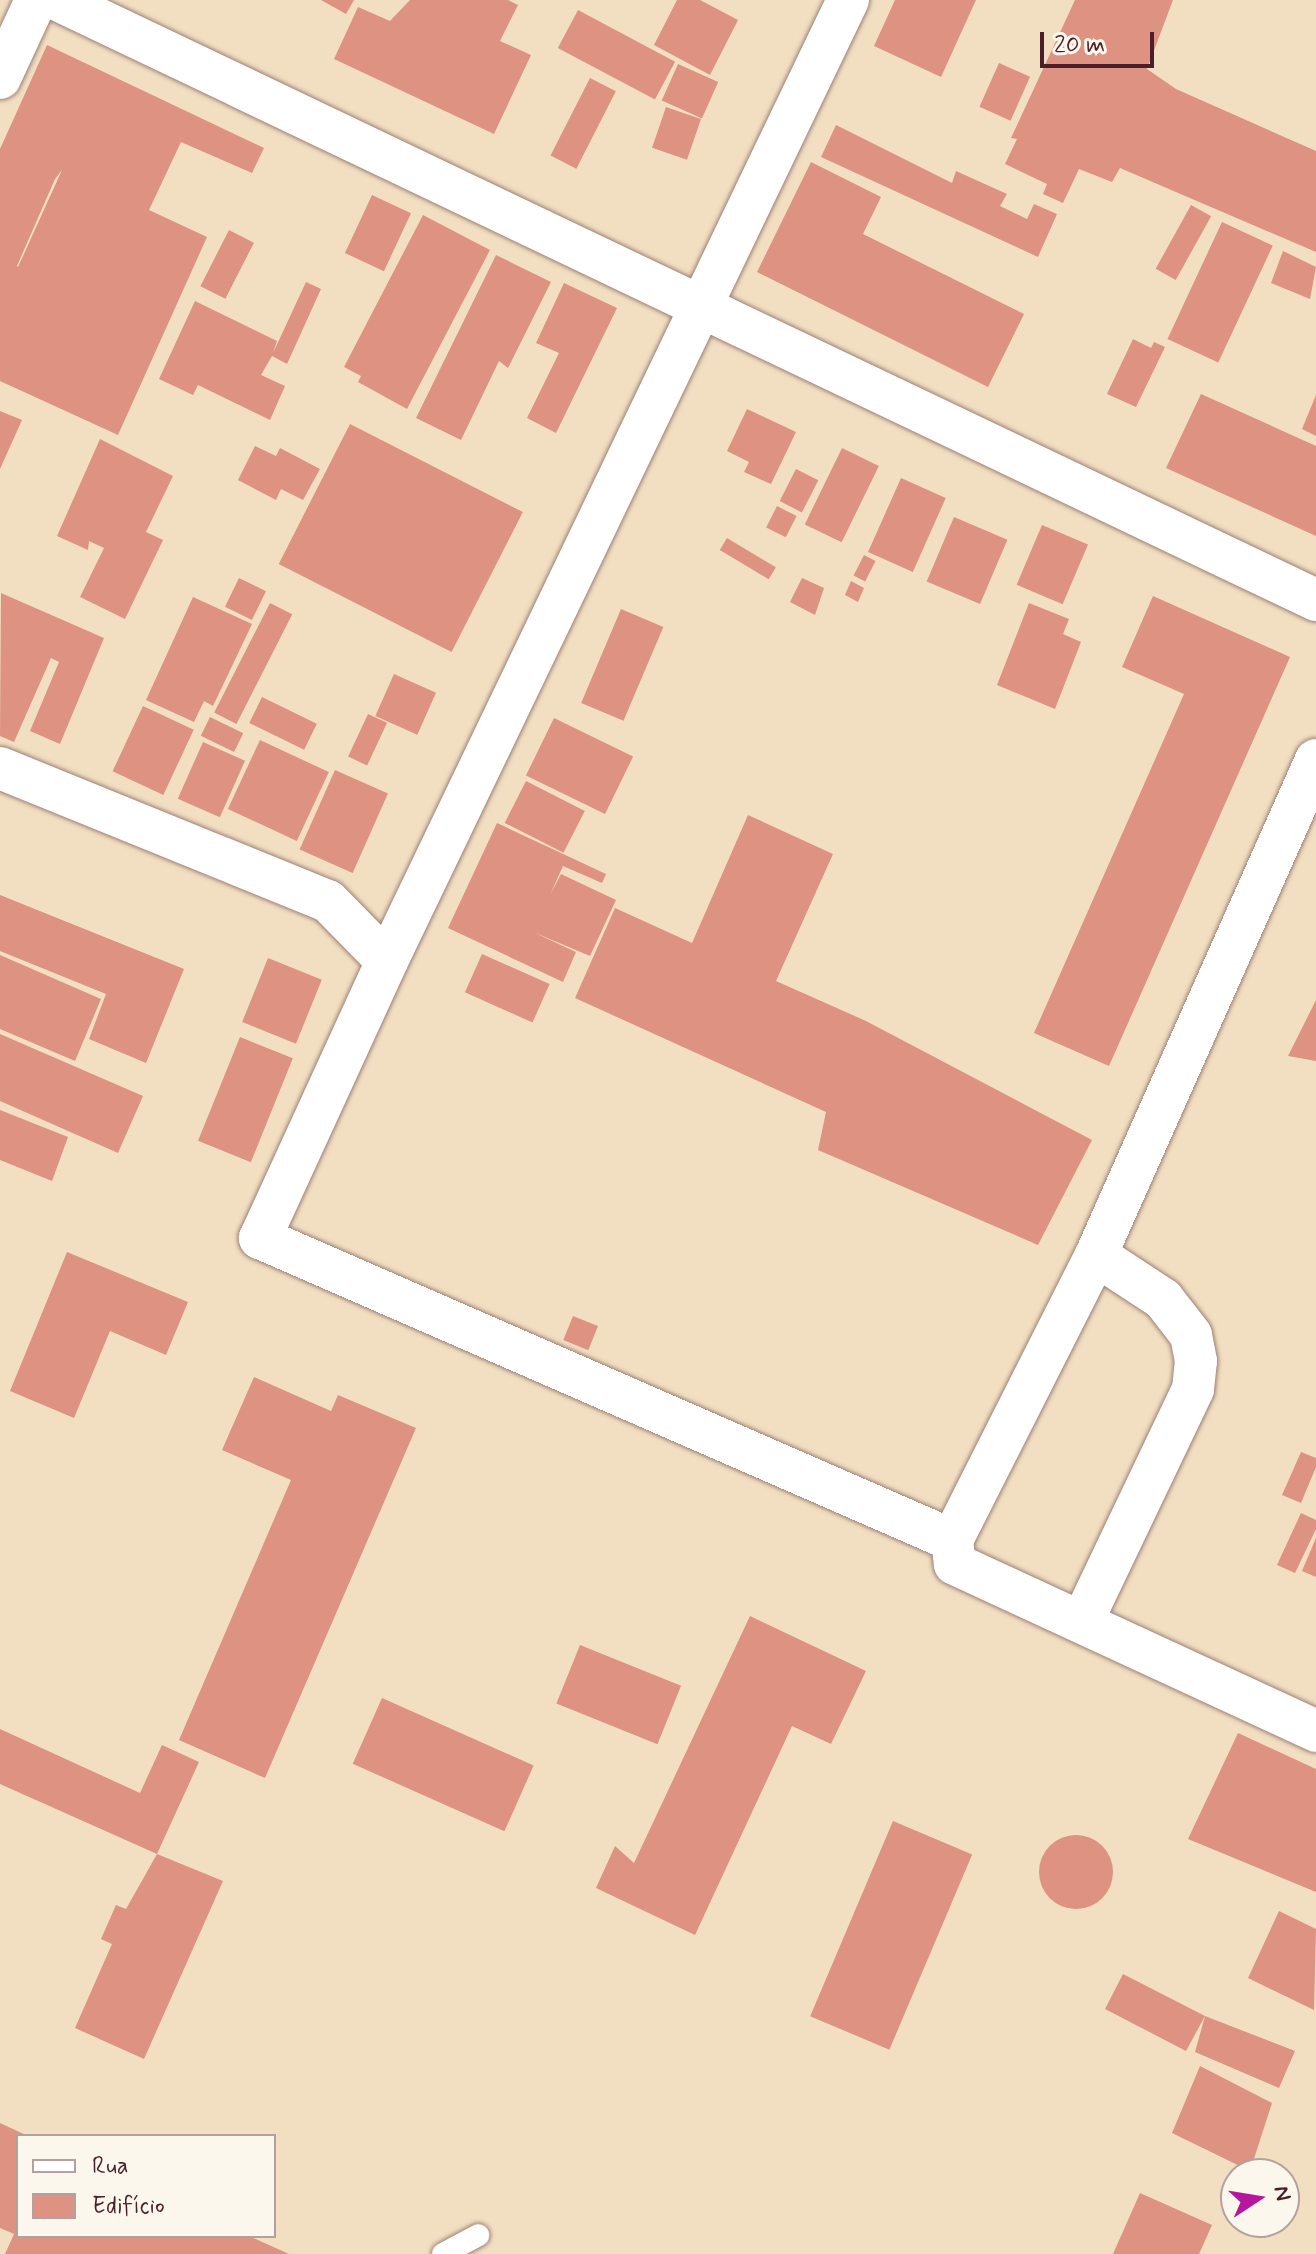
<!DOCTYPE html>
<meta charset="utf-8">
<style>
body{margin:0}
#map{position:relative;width:1316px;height:2254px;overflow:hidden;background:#f2dfc1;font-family:Mynerve,sans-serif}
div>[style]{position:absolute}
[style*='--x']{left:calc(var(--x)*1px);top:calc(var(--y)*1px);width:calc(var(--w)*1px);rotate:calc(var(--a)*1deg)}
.building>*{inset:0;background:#de9281;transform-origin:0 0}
.round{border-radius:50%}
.roads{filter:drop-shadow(0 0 2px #9e7f76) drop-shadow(0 0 2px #9e7f76)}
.service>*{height:22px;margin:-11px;padding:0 11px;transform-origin:11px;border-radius:11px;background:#fff}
.minor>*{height:42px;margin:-21px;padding:0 21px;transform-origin:21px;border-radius:21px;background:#fff}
span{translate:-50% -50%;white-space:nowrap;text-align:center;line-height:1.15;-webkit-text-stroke:7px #fbf7ec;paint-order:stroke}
.legend{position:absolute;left:16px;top:2134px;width:260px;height:104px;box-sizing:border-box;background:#fbf7ec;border:2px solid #b4a19f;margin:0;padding:10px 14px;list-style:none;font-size:24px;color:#4a1f2b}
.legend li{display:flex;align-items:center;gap:16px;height:40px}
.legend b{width:40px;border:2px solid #b4a19f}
.north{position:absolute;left:1220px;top:2158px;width:80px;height:80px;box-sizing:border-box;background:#fbf7ec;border:2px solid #b4a19f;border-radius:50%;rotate:78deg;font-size:22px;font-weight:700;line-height:32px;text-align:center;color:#4a1f2b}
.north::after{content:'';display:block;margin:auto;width:28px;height:36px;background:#b5179e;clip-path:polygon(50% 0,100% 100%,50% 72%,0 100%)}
.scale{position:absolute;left:1040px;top:32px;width:114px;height:36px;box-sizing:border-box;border:4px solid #4a1f2b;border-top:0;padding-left:10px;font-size:24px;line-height:28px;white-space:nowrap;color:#4a1f2b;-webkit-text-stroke:6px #fbf7ec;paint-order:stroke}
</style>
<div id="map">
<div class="building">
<div style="clip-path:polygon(321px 0,354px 0,346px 14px)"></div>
<div style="clip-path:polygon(410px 0,508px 0,518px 5px,500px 41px,531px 55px,494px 134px,334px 59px,358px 7px,390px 21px)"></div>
<div style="clip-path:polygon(677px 0,700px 0,738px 20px,710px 75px,654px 45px)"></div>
<div style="clip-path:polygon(895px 0,976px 0,941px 77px,874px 46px)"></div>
<div style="clip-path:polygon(1075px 0,1173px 0,1147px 69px,1176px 89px,1316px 151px,1316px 252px,1120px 168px,1112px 182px,1079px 169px,1063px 203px,1043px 194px,1047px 184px,1005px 164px,1017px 139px,1011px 138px)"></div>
<div style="left:578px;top:10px;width:110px;height:43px;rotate:28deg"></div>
<div style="clip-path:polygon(evenodd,47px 45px,264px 148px,252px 173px,181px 142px,149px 210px,207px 237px,118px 435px,0 381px,0 149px,47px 45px,62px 170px,18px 267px,17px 266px,55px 179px,62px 170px)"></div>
<div style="left:999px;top:63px;width:34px;height:48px;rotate:24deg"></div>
<div style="left:678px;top:64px;width:44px;height:40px;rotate:24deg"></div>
<div style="left:590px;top:78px;width:29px;height:87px;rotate:27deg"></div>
<div style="left:666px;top:107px;width:37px;height:43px;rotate:19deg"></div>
<div style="clip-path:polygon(836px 125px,952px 183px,956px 171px,1007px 194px,1000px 206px,1027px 219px,1034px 204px,1057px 214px,1038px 257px,821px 157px)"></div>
<div style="clip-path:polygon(811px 162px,881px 197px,863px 234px,1024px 314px,988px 387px,757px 272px)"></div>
<div style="left:372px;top:195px;width:43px;height:64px;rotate:25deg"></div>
<div style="left:1191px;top:205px;width:23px;height:73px;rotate:29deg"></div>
<div style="clip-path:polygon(423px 215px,490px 250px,407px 409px,358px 382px,361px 376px,344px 367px)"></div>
<div style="left:1222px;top:222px;width:56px;height:129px;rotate:25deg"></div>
<div style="left:229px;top:230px;width:28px;height:63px;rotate:27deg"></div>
<div style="clip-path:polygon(1283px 251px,1316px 267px,1310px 299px,1271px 283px)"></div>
<div style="clip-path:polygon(496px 255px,551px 282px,508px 368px,499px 361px,461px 440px,416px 418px)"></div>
<div style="clip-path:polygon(306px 282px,321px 289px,287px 364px,272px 356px,261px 375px,285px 386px,270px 420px,198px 385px,193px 395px,159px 379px,195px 301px,277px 341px,273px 353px)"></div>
<div style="clip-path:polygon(564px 283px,617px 308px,556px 433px,527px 418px,559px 353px,536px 343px)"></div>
<div style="clip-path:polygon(1133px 339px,1151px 348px,1154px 342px,1165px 347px,1136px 407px,1107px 394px)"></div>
<div style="clip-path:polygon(1201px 394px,1316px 446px,1316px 536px,1166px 468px)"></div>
<div style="clip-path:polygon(1316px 395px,1316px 436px,1302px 429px)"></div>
<div style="clip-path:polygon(747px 409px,796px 432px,771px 484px,744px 472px,749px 462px,727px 451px)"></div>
<div style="clip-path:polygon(0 411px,22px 420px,0 469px)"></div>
<div style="left:350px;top:424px;width:194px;height:157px;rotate:27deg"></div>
<div style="clip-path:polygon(100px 439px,173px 476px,146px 532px,163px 540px,125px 619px,80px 597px,104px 548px,89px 541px,88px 550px,57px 536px)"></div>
<div style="clip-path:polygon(255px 446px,276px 456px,280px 448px,320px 469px,303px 500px,281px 489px,276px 500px,238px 480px)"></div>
<div style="left:842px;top:448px;width:41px;height:85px;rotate:26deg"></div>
<div style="left:796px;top:469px;width:25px;height:36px;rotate:27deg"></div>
<div style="left:901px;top:478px;width:49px;height:81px;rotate:24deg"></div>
<div style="left:777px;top:506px;width:22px;height:24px;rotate:27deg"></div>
<div style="left:954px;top:517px;width:58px;height:70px;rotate:23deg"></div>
<div style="left:1042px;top:525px;width:50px;height:65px;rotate:23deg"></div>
<div style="left:727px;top:538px;width:57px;height:14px;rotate:31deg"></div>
<div style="left:864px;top:555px;width:13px;height:23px;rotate:27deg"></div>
<div style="left:239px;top:578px;width:30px;height:32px;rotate:26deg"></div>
<div style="clip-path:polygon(802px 578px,824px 588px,815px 615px,790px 602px)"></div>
<div style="clip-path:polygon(851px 581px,864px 588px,858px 602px,845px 595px)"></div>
<div style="clip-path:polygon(1px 593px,104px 638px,60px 744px,30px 731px,59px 662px,51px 658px,14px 742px,0 736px)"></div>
<div style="clip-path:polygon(1153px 596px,1290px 657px,1109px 1066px,1034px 1033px,1184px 694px,1122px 667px)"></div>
<div style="clip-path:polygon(193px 597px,252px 624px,213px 706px,204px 701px,194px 722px,146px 700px)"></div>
<div style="left:270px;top:603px;width:25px;height:123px;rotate:27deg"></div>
<div style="clip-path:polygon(1029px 603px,1069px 619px,1063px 634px,1081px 642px,1055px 709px,997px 685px)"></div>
<div style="left:621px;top:609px;width:46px;height:102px;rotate:23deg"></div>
<div style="left:394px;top:674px;width:46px;height:46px;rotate:24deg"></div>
<div style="left:262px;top:697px;width:61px;height:29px;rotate:26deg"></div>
<div style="left:143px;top:706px;width:56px;height:72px;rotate:25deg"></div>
<div style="left:368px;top:714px;width:21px;height:47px;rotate:25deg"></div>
<div style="left:210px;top:717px;width:37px;height:21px;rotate:26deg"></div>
<div style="left:554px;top:718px;width:88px;height:64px;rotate:26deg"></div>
<div style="left:260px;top:740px;width:76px;height:76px;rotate:25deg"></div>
<div style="left:203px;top:742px;width:46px;height:62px;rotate:24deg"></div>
<div style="left:335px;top:770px;width:58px;height:87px;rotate:24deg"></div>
<div style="left:526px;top:781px;width:66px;height:47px;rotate:27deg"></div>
<div style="clip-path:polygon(748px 815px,833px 854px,776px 981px,866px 1021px,1092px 1140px,1038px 1245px,818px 1150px,826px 1112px,575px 998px,615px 908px,692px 943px)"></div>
<div style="clip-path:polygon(497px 823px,606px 874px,602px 883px,563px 866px,550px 895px,561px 874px,616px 900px,590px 956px,533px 932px,576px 952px,563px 982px,448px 928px)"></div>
<div style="clip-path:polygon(0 895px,184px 969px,146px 1063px,89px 1039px,106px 994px,0 951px)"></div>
<div style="left:482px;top:954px;width:74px;height:42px;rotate:24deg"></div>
<div style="clip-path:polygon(0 955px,101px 999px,75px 1061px,0 1029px)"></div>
<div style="left:268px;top:958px;width:58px;height:69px;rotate:22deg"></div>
<div style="clip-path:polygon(1316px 1000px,1316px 1061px,1288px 1056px)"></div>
<div style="clip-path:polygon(0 1034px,143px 1096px,118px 1153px,0 1101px)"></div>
<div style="left:240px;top:1037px;width:57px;height:112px;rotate:22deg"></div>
<div style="clip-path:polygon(0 1110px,68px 1137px,52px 1181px,0 1160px)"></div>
<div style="clip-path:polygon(67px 1252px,188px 1302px,166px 1355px,110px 1331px,74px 1418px,10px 1391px)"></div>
<div style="left:573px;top:1316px;width:27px;height:26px;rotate:22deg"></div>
<div style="clip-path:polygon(254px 1377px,331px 1411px,338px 1395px,416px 1428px,265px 1778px,179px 1740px,291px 1480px,222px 1450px)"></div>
<div style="clip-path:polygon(1301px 1452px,1316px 1458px,1316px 1467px,1301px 1503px,1282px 1495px)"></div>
<div style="clip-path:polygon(1301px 1513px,1316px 1520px,1316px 1529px,1295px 1573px,1277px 1565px)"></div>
<div style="clip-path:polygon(1316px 1538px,1316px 1577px,1302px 1571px)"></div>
<div style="clip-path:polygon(750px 1616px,866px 1671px,831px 1744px,792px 1726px,695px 1935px,596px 1888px,615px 1846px,634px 1863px)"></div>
<div style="left:580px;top:1645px;width:109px;height:63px;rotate:22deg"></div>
<div style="left:382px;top:1698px;width:166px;height:72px;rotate:24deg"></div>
<div style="clip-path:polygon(0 1729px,140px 1793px,162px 1745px,199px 1762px,157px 1854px,0 1784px)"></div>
<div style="clip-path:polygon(1238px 1733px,1316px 1769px,1316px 1892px,1188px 1839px)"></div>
<div style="left:893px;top:1821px;width:86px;height:212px;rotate:23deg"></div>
<div class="round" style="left:1039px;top:1835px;width:74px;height:74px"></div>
<div style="clip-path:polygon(157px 1854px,223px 1881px,144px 2059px,75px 2028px,112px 1944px,101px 1939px,116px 1905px,126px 1909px)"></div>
<div style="clip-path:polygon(1279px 1911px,1316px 1929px,1314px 2010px,1248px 1978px)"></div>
<div style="clip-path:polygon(1123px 1974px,1205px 2016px,1295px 2051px,1279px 2088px,1195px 2052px,1205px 2016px,1186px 2051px,1105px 2009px)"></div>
<div style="clip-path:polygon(1200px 2066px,1272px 2103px,1250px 2171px,1172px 2133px)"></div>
<div style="clip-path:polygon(0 2123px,28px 2136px,18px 2136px,18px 2236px,249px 2236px,289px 2254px,5px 2254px,14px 2234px,0 2228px)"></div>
<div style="clip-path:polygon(1140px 2193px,1212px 2225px,1199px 2254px,1113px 2254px)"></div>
</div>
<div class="roads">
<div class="service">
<div style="--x:443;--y:2254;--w:40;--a:-28"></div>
</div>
<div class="minor">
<div style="--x:58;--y:0;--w:1394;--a:25.5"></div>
<div style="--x:848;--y:0;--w:1066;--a:115.63"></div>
<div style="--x:387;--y:961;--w:305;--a:114.6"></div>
<div style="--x:260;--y:1238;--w:755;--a:23.58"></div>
<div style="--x:0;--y:78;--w:86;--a:-65.2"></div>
<div style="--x:1316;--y:760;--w:542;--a:113.96"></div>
<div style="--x:1096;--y:1255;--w:319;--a:116.8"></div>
<div style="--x:952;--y:1540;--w:24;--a:83"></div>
<div style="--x:955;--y:1564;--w:398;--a:24.8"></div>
<div style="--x:0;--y:768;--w:354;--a:22.1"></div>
<div style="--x:328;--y:901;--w:84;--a:45.5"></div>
<div style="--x:1082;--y:1622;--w:258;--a:-64.5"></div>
<div style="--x:1193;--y:1389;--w:28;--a:-84"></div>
<div style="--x:1196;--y:1361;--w:26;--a:-101"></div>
<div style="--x:1191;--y:1335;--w:46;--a:-127.9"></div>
<div style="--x:1163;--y:1299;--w:80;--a:-146.7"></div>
</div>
</div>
<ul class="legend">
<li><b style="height:10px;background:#fff"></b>Rua</li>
<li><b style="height:22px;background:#de9281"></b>Edifício</li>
</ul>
<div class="north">N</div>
<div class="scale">20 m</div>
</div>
